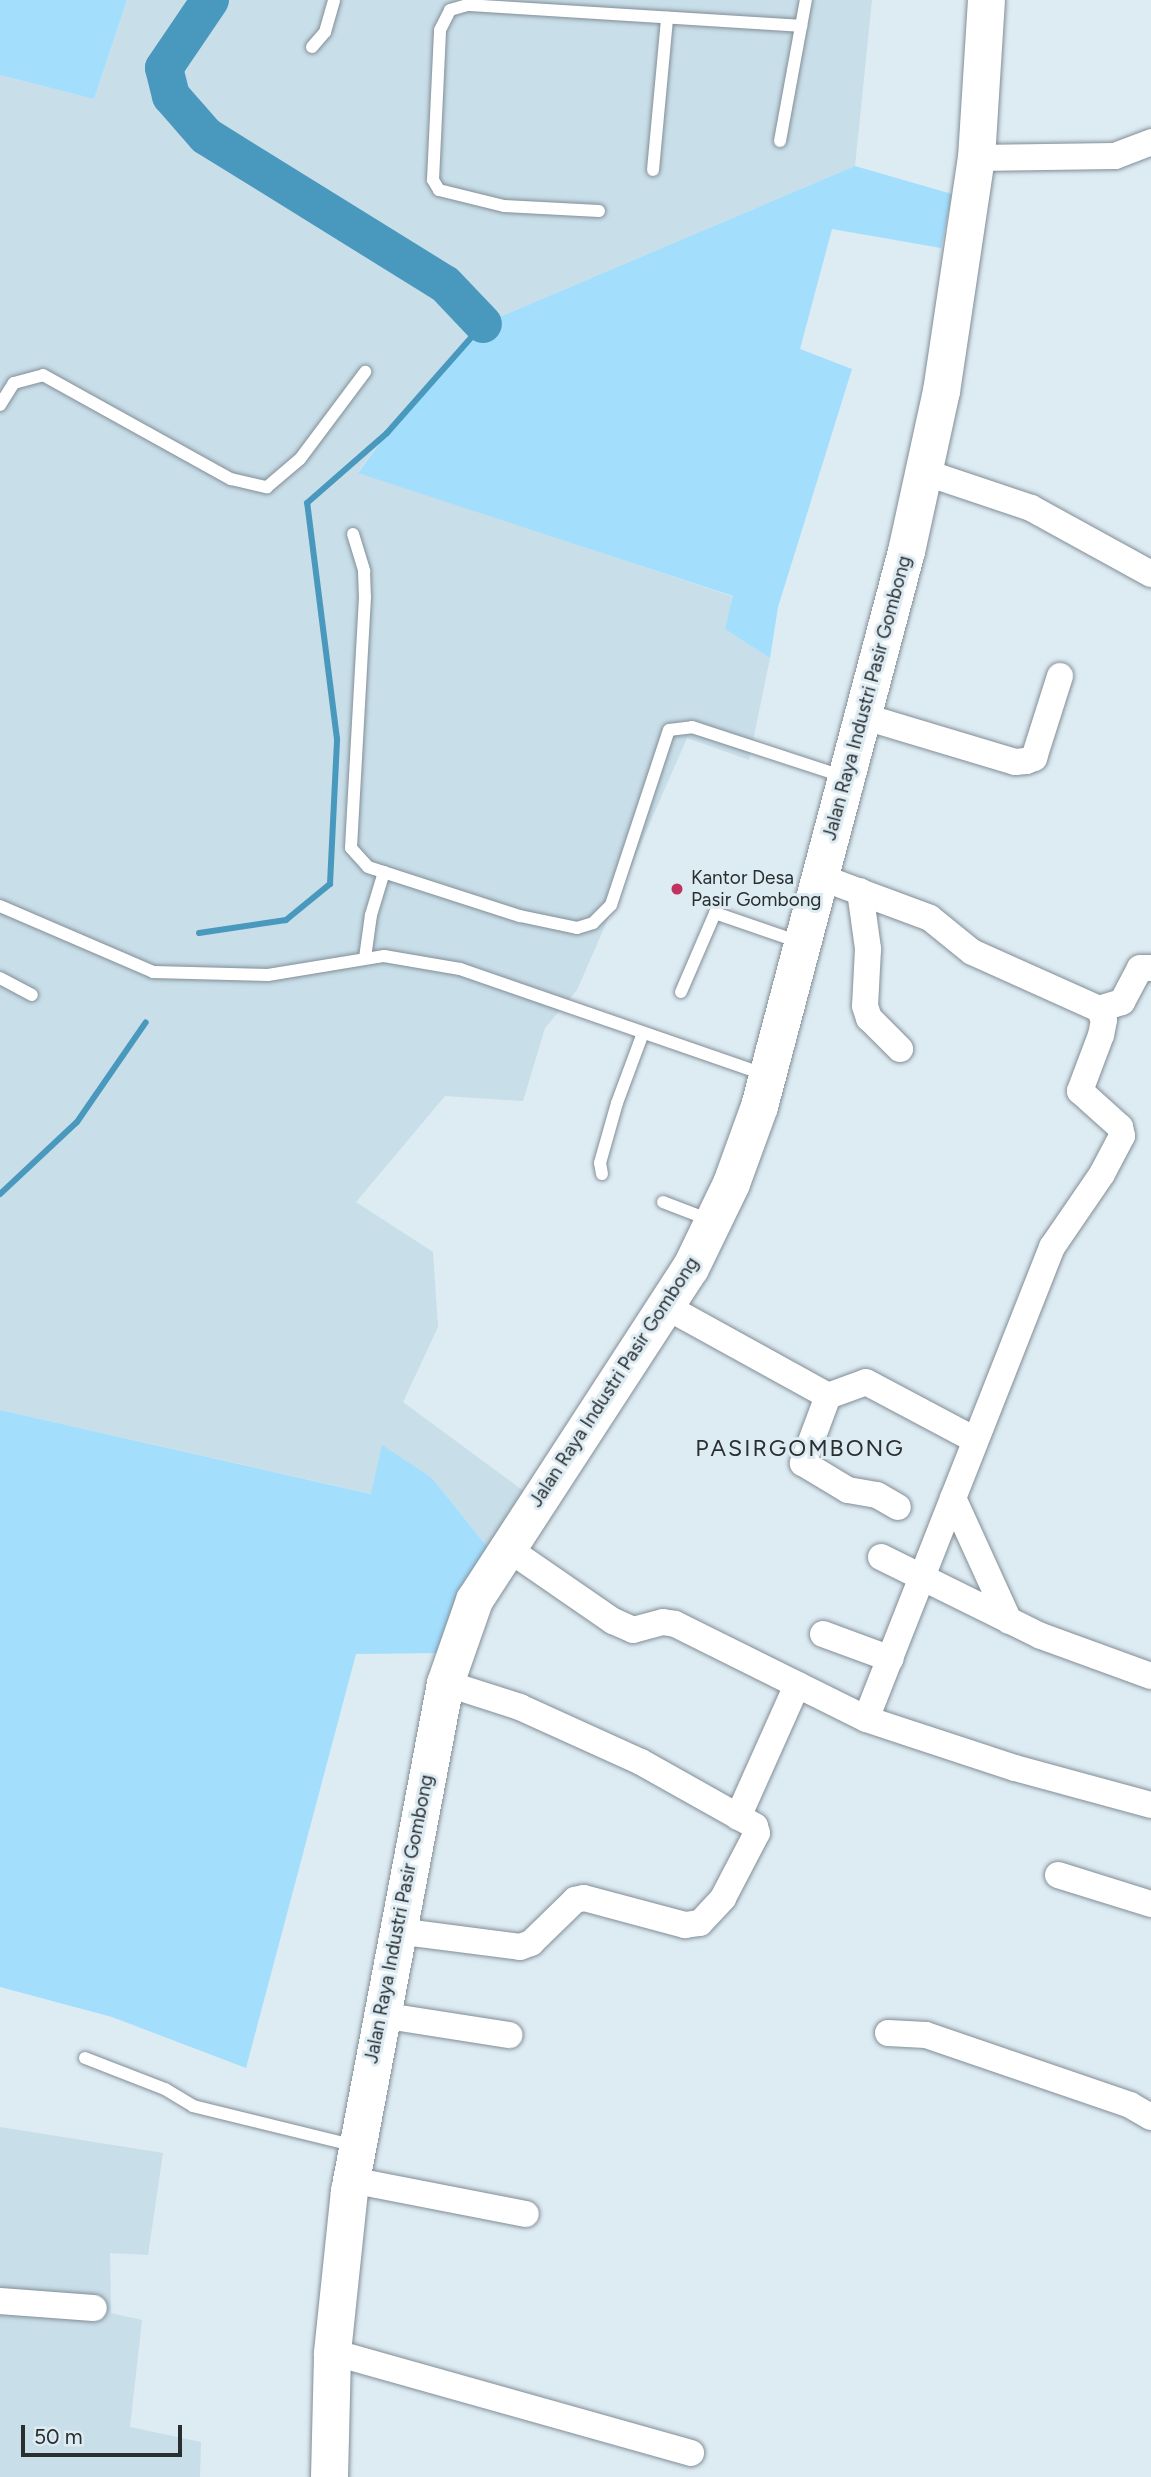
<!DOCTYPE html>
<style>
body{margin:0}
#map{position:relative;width:1151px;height:2477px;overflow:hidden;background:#ddebf3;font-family:Figtree,sans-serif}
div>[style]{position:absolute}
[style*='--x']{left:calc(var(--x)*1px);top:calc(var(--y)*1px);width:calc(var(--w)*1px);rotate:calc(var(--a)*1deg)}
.built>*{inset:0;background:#c8dee9}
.green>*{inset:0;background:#a3defd}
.stream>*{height:6px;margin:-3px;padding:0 3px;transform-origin:3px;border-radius:3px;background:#4998be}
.river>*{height:38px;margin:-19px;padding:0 19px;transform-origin:19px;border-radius:19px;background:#4998be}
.roads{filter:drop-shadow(0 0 2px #828e96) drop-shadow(0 0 2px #828e96)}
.lane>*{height:12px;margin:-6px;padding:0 6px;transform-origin:6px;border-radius:6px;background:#fff}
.street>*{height:26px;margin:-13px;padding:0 13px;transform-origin:13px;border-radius:13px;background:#fff}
.secondary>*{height:37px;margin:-18.5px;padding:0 18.5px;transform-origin:18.5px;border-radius:18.5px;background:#fff}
.dots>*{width:19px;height:19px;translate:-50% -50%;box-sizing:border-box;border:4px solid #ddebf3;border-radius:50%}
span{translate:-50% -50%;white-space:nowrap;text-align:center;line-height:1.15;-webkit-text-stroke:6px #ddebf3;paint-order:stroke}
.street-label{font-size:19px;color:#292e31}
.poi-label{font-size:19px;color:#292e31}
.left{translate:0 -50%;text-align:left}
.quarter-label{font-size:23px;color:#292e31;letter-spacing:2px}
.scale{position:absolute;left:21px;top:2425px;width:161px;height:32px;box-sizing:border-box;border:4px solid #292e31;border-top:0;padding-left:9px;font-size:21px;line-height:24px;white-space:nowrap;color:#292e31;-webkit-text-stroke:5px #ddebf3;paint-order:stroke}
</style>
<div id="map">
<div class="built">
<div style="clip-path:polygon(127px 0,872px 0,855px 166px,483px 324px,404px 410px,358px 472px,734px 597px,725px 629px,770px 658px,749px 760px,687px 738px,577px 990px,545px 1028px,523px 1101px,445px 1096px,356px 1202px,433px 1252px,438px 1327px,403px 1402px,525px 1492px,493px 1554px,432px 1478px,382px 1446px,372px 1494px,0 1410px,0 75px,94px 99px)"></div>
<div style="clip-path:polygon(0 2127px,163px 2153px,148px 2255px,110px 2253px,111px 2313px,142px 2320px,130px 2427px,201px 2442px,200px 2477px,0 2477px)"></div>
</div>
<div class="green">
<div style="clip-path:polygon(0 0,127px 0,94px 99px,0 75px)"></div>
<div style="clip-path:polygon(855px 166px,952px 194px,941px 248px,832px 229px,800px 349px,852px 369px,778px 607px,770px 658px,725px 629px,733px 596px,358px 473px,404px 410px,483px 324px)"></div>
<div style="clip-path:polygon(0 1410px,371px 1494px,382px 1445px,432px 1478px,493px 1554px,440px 1653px,356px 1654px,246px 2068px,112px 2017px,0 1987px)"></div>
</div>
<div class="stream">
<div style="--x:199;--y:933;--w:88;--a:-8.5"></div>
<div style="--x:286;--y:920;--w:57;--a:-39.3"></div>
<div style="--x:330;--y:884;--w:145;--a:-87.2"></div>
<div style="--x:337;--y:739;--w:238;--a:-97.2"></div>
<div style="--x:307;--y:503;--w:106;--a:-41.2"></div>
<div style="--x:387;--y:433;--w:145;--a:-48.6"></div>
<div style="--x:0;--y:1194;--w:105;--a:-43.1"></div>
<div style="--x:77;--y:1122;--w:121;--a:-55.4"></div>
</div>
<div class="river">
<div style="--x:210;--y:0;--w:82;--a:124.1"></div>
<div style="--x:164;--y:68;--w:29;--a:76"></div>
<div style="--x:171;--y:96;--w:53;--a:48.8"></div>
<div style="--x:206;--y:136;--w:281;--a:31.8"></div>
<div style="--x:445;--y:284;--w:55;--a:46.5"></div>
</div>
<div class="roads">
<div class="lane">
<div style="--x:312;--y:47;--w:20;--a:-49"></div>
<div style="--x:325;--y:32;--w:33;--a:-74"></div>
<div style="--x:780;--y:141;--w:143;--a:-79.6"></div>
<div style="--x:653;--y:170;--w:153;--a:-84.7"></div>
<div style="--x:599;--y:211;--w:95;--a:-177"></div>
<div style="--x:504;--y:206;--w:67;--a:-166.2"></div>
<div style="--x:439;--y:190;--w:12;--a:-121"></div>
<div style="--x:433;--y:180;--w:150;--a:-87.3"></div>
<div style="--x:440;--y:30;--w:22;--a:-63"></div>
<div style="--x:450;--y:10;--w:19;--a:-16"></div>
<div style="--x:468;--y:5;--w:334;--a:3.6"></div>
<div style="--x:0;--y:405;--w:26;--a:-58"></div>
<div style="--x:14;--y:383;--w:30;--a:-15"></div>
<div style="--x:43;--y:375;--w:215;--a:29"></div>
<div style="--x:231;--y:479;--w:37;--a:13"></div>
<div style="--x:267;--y:487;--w:43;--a:-40.3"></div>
<div style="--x:300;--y:459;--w:109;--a:-53.2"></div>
<div style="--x:353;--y:534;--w:39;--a:73"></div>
<div style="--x:364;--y:571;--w:26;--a:88"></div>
<div style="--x:365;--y:597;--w:251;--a:93.2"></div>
<div style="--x:351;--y:848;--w:25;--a:48"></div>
<div style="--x:368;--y:867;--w:160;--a:17.9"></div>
<div style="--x:520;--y:916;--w:58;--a:11.9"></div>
<div style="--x:577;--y:928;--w:17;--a:-17"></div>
<div style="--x:593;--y:923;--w:25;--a:-45"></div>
<div style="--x:611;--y:905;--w:184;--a:-71.7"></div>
<div style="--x:669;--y:730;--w:23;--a:-7"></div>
<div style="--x:692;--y:727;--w:158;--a:18.1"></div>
<div style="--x:0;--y:906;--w:167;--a:23.3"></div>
<div style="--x:153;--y:972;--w:115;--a:1.5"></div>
<div style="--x:268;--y:975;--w:118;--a:-9.3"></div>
<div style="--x:384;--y:956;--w:77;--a:9.7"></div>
<div style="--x:460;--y:969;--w:321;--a:19.1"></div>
<div style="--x:365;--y:958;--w:43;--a:-82.1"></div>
<div style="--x:371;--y:915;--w:45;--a:-73.2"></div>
<div style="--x:0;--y:978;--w:36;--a:28"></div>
<div style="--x:681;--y:992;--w:86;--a:-66.7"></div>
<div style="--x:715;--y:913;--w:89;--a:19"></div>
<div style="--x:602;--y:1174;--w:11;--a:-100"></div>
<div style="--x:600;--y:1163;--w:62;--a:-74.2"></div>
<div style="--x:617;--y:1103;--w:75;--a:-69.6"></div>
<div style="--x:663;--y:1202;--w:50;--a:21"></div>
<div style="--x:85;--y:2058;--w:86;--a:21.2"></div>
<div style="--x:165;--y:2089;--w:33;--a:31"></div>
<div style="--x:193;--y:2106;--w:168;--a:13.8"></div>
</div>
<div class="street">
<div style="--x:976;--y:158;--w:139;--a:-0.8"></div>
<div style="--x:1115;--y:156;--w:39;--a:-21"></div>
<div style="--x:924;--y:472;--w:113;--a:18.6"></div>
<div style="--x:1031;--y:508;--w:137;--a:28.8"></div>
<div style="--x:862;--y:716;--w:160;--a:16.7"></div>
<div style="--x:1015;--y:762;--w:11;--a:-5"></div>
<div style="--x:1026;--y:761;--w:9;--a:-21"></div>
<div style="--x:1034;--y:758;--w:86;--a:-72.4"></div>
<div style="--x:820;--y:877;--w:117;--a:20.4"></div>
<div style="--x:930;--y:918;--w:54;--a:39"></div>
<div style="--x:972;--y:952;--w:139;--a:24.2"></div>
<div style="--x:1099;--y:1009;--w:12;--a:66"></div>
<div style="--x:1104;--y:1020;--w:15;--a:101"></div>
<div style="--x:1101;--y:1035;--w:60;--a:110.6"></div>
<div style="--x:1080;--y:1091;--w:54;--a:42"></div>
<div style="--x:1120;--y:1127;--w:9;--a:77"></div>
<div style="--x:1122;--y:1136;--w:43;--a:117.8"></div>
<div style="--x:1102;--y:1174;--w:88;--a:124.4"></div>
<div style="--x:1052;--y:1247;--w:507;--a:111.51"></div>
<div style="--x:866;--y:1719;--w:157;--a:18.2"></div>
<div style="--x:1015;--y:1768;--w:141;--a:15.2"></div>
<div style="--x:860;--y:891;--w:59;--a:82.1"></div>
<div style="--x:868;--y:949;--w:57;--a:93"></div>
<div style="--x:865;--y:1006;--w:13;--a:72"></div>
<div style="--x:869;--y:1018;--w:44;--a:45"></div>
<div style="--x:1099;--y:1009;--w:24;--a:-17"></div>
<div style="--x:1122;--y:1002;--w:38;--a:-62"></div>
<div style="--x:1140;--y:968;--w:11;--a:0"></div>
<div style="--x:667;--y:1307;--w:184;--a:28.9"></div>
<div style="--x:828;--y:1396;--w:40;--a:-20.2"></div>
<div style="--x:866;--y:1382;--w:121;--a:28"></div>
<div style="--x:828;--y:1396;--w:72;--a:110.5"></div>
<div style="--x:803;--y:1463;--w:52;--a:31"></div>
<div style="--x:848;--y:1490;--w:29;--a:10"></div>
<div style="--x:877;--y:1495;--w:24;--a:30"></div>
<div style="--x:953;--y:1498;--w:135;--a:65.5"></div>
<div style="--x:507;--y:1548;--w:129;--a:34.6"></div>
<div style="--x:613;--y:1621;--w:22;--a:24"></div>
<div style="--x:633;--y:1630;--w:31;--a:-15"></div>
<div style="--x:663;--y:1622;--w:12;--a:9"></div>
<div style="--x:675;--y:1624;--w:213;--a:26.4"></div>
<div style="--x:881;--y:1557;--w:178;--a:26.3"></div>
<div style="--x:1041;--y:1636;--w:117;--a:20"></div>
<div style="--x:823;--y:1634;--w:72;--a:20.2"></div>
<div style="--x:738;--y:1817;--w:145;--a:-65.9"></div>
<div style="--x:1058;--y:1875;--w:97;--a:17.3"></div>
<div style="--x:397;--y:1931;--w:124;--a:7.4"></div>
<div style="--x:520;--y:1947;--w:12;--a:-20"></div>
<div style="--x:531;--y:1943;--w:62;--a:-44.3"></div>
<div style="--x:575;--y:1900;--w:9;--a:-13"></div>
<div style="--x:584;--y:1898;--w:105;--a:15"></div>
<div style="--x:685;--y:1925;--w:15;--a:-8"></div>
<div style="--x:700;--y:1923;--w:34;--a:-47"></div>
<div style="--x:723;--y:1898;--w:73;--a:-62.4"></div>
<div style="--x:757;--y:1833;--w:7;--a:-106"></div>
<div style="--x:755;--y:1826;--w:131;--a:-150.7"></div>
<div style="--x:641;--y:1762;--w:133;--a:-155.6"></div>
<div style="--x:520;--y:1707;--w:79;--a:-162.3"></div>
<div style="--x:381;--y:2015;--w:130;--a:8.9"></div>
<div style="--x:888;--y:2033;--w:38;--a:3"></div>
<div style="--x:926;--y:2035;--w:216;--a:18.9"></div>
<div style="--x:1130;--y:2105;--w:24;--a:30"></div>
<div style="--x:351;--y:2180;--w:178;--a:11"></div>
<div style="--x:0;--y:2301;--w:94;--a:4.3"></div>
<div style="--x:332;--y:2352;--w:373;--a:15.7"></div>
</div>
<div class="secondary">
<div style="--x:329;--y:2477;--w:125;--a:-88.6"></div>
<div style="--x:332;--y:2352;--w:162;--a:-84"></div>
<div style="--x:349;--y:2191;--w:517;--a:-79.3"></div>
<div style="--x:445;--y:1683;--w:88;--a:-70.7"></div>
<div style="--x:474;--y:1600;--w:396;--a:-57"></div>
<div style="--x:690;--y:1268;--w:94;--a:-64.2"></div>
<div style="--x:731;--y:1183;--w:82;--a:-70"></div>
<div style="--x:759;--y:1106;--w:574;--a:-75.17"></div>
<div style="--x:906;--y:551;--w:164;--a:-77.7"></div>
<div style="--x:941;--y:391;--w:236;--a:-81.5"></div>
<div style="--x:976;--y:158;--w:158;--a:-86.4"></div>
</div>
</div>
<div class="dots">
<div style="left:677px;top:889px;background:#c03260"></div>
</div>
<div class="street-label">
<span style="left:867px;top:698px;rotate:-75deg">Jalan Raya Industri Pasir Gombong</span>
<span style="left:614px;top:1382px;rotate:-57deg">Jalan Raya Industri Pasir Gombong</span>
<span style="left:399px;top:1919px;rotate:-79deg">Jalan Raya Industri Pasir Gombong</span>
</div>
<div class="poi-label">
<span class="left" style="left:691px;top:889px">Kantor Desa<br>Pasir Gombong</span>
</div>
<div class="quarter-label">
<span style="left:800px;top:1448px">PASIRGOMBONG</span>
</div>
<div class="scale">50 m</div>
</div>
